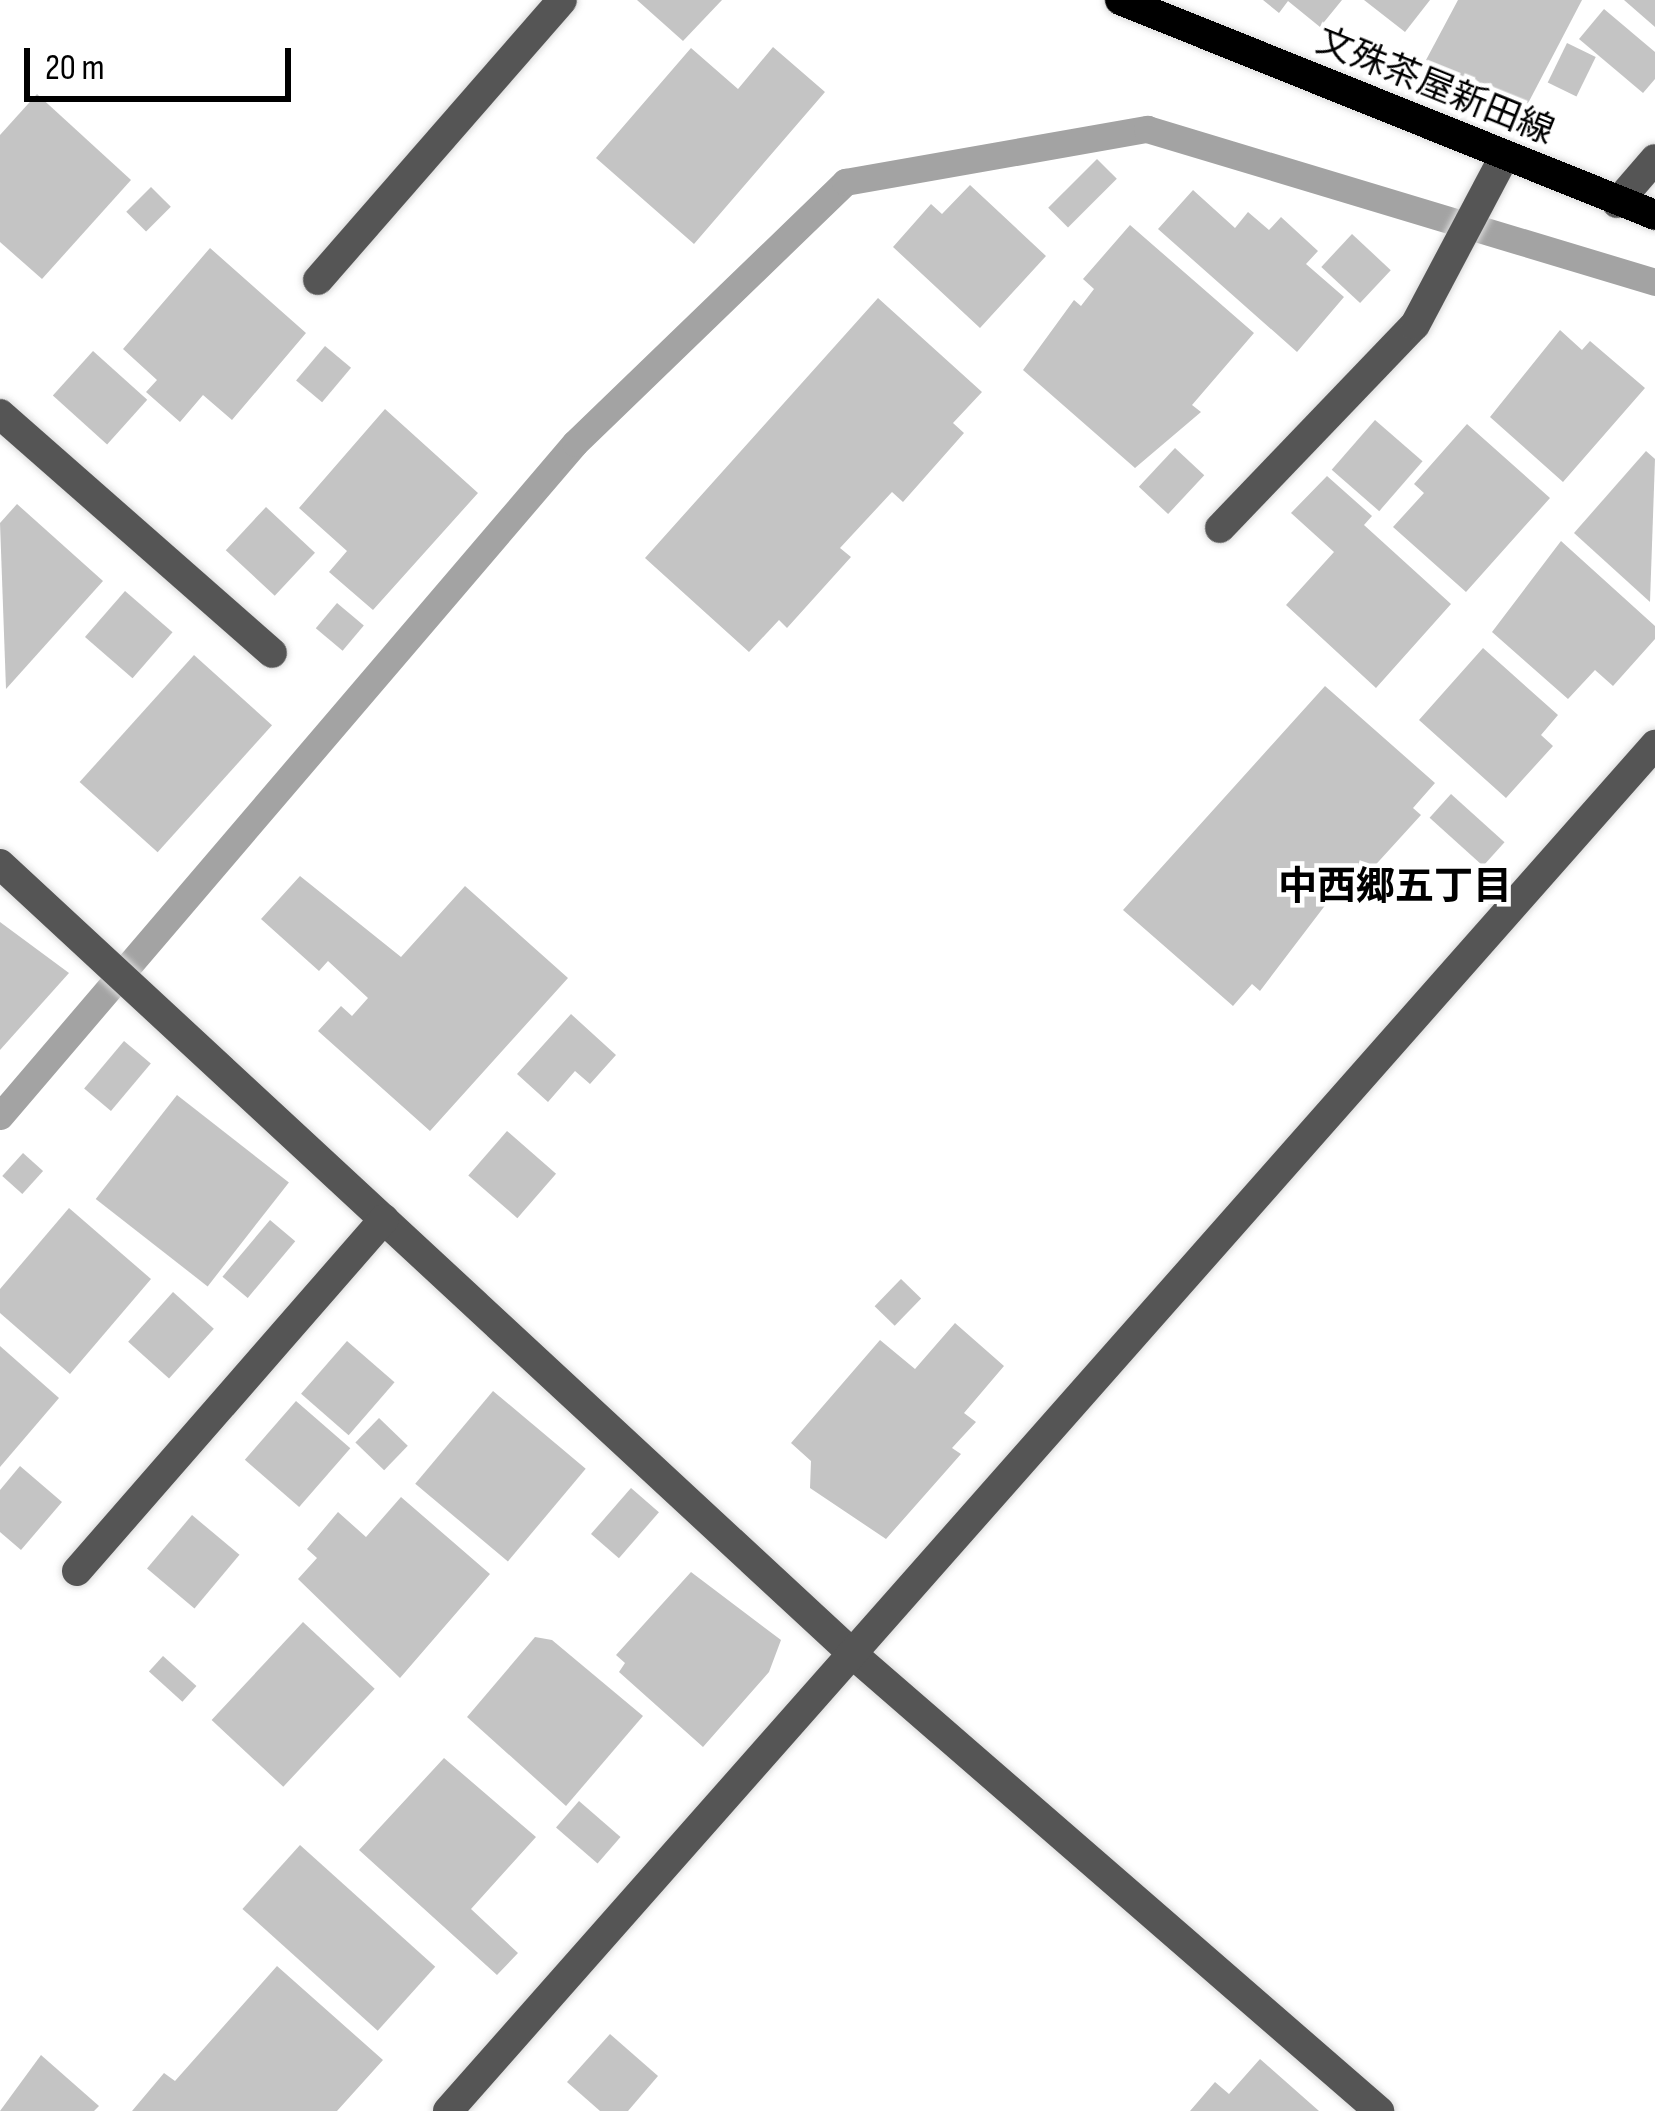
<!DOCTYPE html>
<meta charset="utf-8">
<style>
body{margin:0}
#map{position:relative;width:1655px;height:2111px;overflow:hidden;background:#fff;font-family:"Sofia Sans Condensed","Noto Sans JP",sans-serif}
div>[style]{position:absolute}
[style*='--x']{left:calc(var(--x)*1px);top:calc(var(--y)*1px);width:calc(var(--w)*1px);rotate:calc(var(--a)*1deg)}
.stream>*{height:27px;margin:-13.5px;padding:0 13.5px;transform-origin:13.5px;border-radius:13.5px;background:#a3a3a3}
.building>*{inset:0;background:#c4c4c4;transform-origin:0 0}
.roads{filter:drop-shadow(0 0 3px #dbdbdb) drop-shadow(0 0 3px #dbdbdb)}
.minor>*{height:30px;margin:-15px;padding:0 15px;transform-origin:15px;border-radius:15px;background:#555}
.major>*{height:30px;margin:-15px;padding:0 15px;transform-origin:15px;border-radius:15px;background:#000}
span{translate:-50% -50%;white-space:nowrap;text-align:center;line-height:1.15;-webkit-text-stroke:9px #fff;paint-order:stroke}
.street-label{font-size:36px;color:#000}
.neighbourhood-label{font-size:39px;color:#000;font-weight:700}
.scale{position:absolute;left:24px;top:48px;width:267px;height:54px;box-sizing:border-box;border:6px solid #000;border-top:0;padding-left:15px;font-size:36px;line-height:42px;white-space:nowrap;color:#000;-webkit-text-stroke:9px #fff;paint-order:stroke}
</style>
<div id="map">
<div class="stream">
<div style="--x:0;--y:1116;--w:885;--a:-49.49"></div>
<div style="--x:575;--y:443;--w:376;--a:-44"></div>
<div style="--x:845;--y:182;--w:307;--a:-10"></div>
<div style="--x:1147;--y:129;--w:531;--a:16.76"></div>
</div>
<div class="building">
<div style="clip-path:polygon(637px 0,722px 0,683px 41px)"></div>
<div style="clip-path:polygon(1263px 0,1342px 0,1320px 27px,1288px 1px,1279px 13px)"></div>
<div style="clip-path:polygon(1364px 0,1430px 0,1405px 32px)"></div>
<div style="clip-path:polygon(1458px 0,1582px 0,1524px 111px,1426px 60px)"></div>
<div style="clip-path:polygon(1624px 0,1655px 0,1655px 27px)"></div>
<div style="clip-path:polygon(1604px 9px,1655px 52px,1655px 79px,1643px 93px,1579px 39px)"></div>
<div style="left:1567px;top:43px;width:32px;height:44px;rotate:26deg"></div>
<div style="clip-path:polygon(773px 47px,825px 92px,694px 244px,596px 158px,691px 48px,738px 89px)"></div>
<div style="clip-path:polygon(37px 94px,131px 180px,42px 279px,0 242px,0 135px)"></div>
<div style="left:1097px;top:159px;width:28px;height:69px;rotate:45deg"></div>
<div style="clip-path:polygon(970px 185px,1046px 256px,980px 328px,893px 247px,931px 204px,942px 214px)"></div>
<div style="left:151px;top:187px;width:28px;height:35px;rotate:45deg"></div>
<div style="clip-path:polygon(1193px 190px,1235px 228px,1248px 212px,1269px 230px,1281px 217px,1318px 251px,1306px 264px,1344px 297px,1297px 352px,1158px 229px)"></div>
<div style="clip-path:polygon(1130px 225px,1254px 333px,1192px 405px,1201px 412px,1135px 468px,1023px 370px,1074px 300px,1081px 306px,1094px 289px,1083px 279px)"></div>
<div style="left:1352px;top:234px;width:53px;height:45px;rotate:43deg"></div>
<div style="clip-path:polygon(210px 248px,306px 333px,232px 420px,203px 395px,180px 422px,146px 392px,157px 380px,123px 349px)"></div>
<div style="clip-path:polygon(878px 298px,982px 392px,953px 423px,964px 433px,903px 502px,892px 492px,840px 548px,851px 557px,787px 628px,779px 620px,749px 652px,645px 558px)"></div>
<div style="clip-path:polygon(1560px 330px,1582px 350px,1590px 341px,1645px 388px,1563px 482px,1490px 417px)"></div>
<div style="left:325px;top:346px;width:34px;height:45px;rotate:40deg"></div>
<div style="left:93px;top:351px;width:73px;height:60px;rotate:42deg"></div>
<div style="clip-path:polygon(385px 409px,478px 493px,373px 610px,329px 572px,347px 551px,299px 508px)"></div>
<div style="left:1375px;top:420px;width:63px;height:66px;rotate:41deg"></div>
<div style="clip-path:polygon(1467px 424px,1550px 498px,1466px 592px,1393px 527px,1424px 493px,1414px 484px)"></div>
<div style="left:1175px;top:448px;width:40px;height:53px;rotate:43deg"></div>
<div style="clip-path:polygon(1646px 451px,1655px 459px,1650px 602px,1574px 533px)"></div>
<div style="clip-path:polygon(1327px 476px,1372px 516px,1364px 525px,1451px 604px,1376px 688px,1286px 605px,1334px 552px,1291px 513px)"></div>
<div style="clip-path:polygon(17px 504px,103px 581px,6px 689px,0 523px)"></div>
<div style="left:266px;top:507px;width:67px;height:59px;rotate:43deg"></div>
<div style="clip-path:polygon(1561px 541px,1655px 626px,1655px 639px,1613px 686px,1595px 670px,1568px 699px,1492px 632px)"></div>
<div style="left:125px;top:591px;width:63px;height:61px;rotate:41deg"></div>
<div style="left:337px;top:603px;width:35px;height:33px;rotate:40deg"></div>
<div style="clip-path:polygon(1483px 648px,1558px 715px,1541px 735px,1553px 746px,1506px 798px,1419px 720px)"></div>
<div style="left:194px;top:655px;width:105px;height:171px;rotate:42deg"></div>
<div style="clip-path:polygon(1325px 686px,1435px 783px,1413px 808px,1421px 815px,1359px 883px,1349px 874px,1260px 991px,1252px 984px,1233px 1006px,1123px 910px)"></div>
<div style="left:1451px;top:794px;width:72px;height:32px;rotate:42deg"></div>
<div style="clip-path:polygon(300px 876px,401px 957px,465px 886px,568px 978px,430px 1131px,318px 1031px,341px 1006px,352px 1016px,368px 998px,328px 961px,319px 971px,261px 919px)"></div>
<div style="clip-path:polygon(0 922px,69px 973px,0 1050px)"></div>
<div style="clip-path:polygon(571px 1014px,616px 1055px,590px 1084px,575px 1071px,548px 1102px,517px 1074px)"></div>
<div style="left:124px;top:1041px;width:35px;height:62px;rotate:40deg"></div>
<div style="left:177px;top:1095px;width:142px;height:132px;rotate:38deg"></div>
<div style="left:507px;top:1131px;width:65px;height:59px;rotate:41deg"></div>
<div style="left:23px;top:1153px;width:27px;height:31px;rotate:42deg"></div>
<div style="clip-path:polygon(69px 1208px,151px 1279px,70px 1374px,0 1313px,0 1289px)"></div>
<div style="left:270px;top:1220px;width:33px;height:74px;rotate:40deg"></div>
<div style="left:901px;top:1279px;width:28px;height:38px;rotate:44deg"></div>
<div style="left:173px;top:1292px;width:55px;height:67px;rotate:42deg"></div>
<div style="clip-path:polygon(955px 1323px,1004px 1366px,964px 1413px,976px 1422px,952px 1448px,961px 1454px,886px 1539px,810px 1488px,811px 1461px,791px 1443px,880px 1340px,915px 1369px)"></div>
<div style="left:347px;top:1341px;width:63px;height:70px;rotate:41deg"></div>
<div style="clip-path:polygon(0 1346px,59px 1398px,0 1467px)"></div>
<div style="left:493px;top:1391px;width:121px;height:121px;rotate:40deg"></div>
<div style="left:296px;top:1401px;width:72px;height:78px;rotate:41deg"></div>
<div style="left:379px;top:1418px;width:40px;height:34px;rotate:44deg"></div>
<div style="clip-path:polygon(20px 1466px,62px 1502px,21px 1550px,0 1532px,0 1490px)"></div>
<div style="left:631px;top:1488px;width:37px;height:61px;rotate:41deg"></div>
<div style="clip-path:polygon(401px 1497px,490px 1574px,400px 1678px,298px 1579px,317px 1558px,307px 1549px,338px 1512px,366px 1537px)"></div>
<div style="left:192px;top:1515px;width:62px;height:70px;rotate:40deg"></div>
<div style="clip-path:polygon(691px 1572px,781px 1640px,769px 1672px,703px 1747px,619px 1672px,625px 1663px,616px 1655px)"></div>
<div style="left:303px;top:1622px;width:98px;height:134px;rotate:43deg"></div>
<div style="clip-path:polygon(535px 1637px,552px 1640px,643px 1716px,566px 1806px,467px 1717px)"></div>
<div style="left:163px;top:1656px;width:45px;height:21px;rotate:42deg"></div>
<div style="clip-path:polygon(444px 1758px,536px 1837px,471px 1909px,518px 1953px,497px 1975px,359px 1850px)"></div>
<div style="left:579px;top:1801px;width:55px;height:35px;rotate:41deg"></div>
<div style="left:300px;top:1845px;width:182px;height:86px;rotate:42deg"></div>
<div style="clip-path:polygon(277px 1966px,383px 2060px,337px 2111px,132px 2111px,164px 2073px,175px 2081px)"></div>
<div style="clip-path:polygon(610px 2034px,658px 2076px,628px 2111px,600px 2111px,567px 2082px)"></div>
<div style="clip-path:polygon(41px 2055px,99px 2106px,94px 2111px,0 2111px)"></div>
<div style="clip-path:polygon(1260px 2059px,1319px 2111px,1190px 2111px,1215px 2082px,1229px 2094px)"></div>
</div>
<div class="roads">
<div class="minor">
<div style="--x:1617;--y:203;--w:58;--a:-49.2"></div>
<div style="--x:318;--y:280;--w:371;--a:-48.9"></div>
<div style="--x:0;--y:414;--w:362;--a:41.3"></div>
<div style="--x:1220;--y:528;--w:281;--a:-46.2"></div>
<div style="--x:1415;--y:325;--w:190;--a:-62.1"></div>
<div style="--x:0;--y:864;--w:1167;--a:42.81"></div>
<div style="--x:856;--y:1657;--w:693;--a:40.96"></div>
<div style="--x:77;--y:1571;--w:467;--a:-48.9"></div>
<div style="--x:448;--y:2111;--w:1823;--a:-48.54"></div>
</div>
<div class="major">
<div style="--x:1120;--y:0;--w:577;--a:21.89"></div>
</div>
</div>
<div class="street-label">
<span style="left:1435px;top:87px;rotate:22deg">文殊茶屋新田線</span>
</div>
<div class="neighbourhood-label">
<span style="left:1395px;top:888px">中西郷五丁目</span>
</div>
<div class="scale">20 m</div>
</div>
